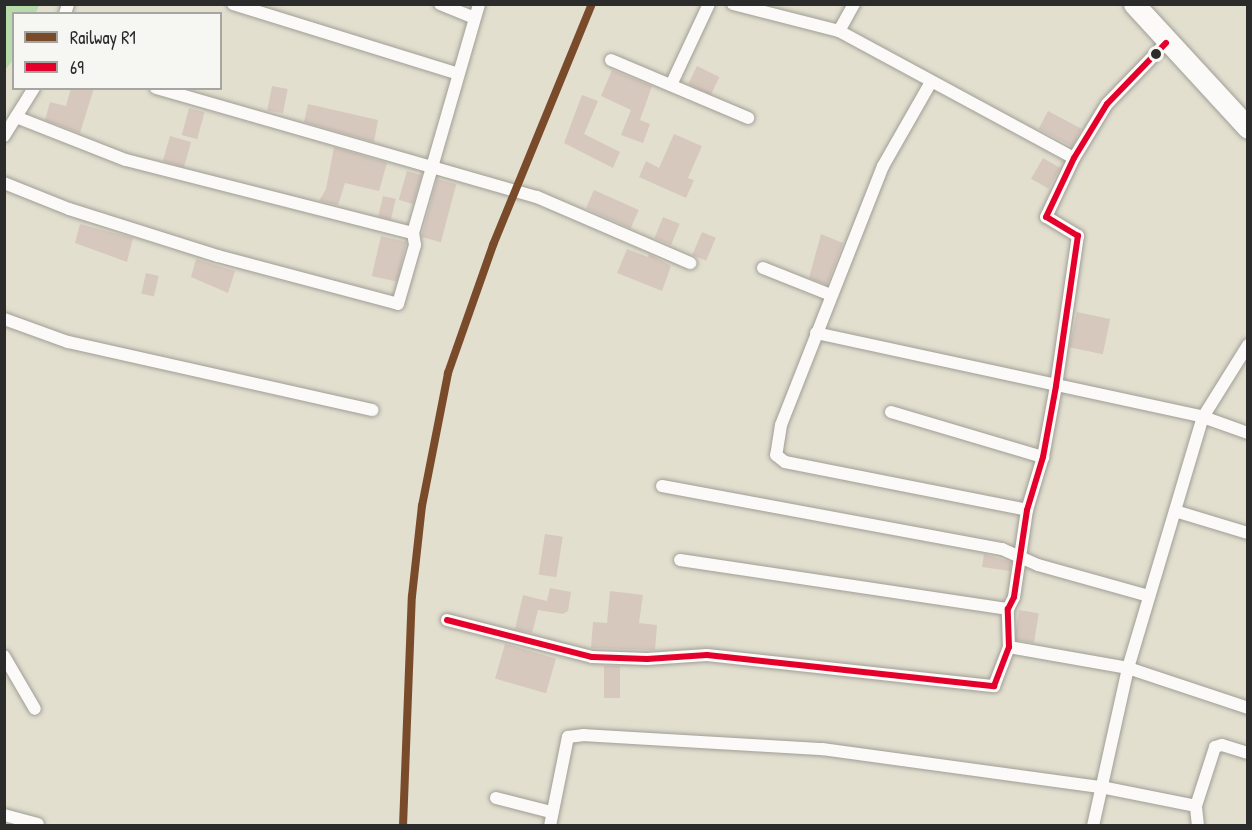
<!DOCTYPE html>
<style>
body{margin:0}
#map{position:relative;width:1252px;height:830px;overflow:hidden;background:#e2dfcf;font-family:"Patrick Hand",sans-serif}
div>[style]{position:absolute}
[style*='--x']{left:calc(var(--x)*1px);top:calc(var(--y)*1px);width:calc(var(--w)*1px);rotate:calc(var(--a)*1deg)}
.green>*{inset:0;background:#b8dbac}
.building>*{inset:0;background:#d7c8be;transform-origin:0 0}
.roads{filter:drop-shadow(0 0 2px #a09e95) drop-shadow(0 0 2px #a09e95)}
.street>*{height:12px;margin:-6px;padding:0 6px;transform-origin:6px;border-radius:6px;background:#fbfaf8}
.highway>*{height:21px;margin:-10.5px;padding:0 10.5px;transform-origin:10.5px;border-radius:10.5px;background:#fbfaf8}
.bus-1>*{height:6px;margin:-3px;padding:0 3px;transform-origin:3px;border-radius:3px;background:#e4002b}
.rail-1>*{height:8px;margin:-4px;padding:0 4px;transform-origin:4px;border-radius:4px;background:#7a4b2a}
.dots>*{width:16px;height:16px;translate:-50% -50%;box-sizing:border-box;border:3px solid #f6f6f2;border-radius:50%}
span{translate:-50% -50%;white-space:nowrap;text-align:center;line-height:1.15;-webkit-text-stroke:4.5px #f6f6f2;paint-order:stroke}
.frame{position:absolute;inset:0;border:6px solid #2b2b2b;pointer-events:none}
.legend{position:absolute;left:12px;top:12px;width:210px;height:78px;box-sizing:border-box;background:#f6f6f2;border:2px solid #a5a5a2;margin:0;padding:8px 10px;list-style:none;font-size:18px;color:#2b2b2b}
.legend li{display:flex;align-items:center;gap:12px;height:30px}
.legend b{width:30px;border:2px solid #a5a5a2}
</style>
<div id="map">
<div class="green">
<div style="clip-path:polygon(5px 4px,39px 5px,36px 13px,14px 14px,13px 60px,5px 70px)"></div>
</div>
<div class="building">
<div style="left:697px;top:66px;width:25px;height:20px;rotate:26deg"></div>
<div style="clip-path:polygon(612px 70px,652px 86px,640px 120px,650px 124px,643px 143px,621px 135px,631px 110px,601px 96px)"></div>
<div style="left:272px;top:86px;width:16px;height:25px;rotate:11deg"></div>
<div style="clip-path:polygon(71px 88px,94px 88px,80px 133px,45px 120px,50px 102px,66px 106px)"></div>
<div style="clip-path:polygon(582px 95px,598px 101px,584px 134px,620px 152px,613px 168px,564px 143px)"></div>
<div style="clip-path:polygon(308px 104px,378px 120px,374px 142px,304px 122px)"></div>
<div style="left:189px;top:108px;width:16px;height:28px;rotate:15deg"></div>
<div style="left:1048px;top:111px;width:38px;height:20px;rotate:28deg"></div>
<div style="clip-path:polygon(674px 134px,702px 146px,688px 178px,694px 180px,686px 198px,639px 177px,646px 161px,659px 168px)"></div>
<div style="left:170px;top:136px;width:22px;height:26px;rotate:16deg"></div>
<div style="clip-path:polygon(334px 147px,387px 163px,379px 191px,345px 183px,338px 205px,319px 201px,326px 189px)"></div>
<div style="left:1043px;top:158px;width:20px;height:24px;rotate:30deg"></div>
<div style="left:407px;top:171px;width:15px;height:30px;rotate:16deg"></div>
<div style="left:437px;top:179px;width:20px;height:60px;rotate:15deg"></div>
<div style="left:594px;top:190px;width:49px;height:20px;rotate:24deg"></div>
<div style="left:383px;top:196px;width:13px;height:21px;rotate:13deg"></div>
<div style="left:663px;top:217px;width:18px;height:23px;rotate:22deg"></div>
<div style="clip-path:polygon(80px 224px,133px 238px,127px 262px,75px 243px)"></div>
<div style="left:702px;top:232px;width:15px;height:25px;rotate:23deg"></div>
<div style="clip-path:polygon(821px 234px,843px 243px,827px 285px,809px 278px)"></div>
<div style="left:381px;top:236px;width:26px;height:41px;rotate:13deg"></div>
<div style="clip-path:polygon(627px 249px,648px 257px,649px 254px,671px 266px,662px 291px,617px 273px)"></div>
<div style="clip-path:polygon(196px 259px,235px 271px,228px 293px,191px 277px)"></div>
<div style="left:146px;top:273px;width:13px;height:21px;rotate:13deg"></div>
<div style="left:1077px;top:312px;width:34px;height:36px;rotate:12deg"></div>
<div style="left:545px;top:534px;width:18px;height:41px;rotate:9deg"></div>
<div style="clip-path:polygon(984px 554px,1011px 562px,1010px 571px,982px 567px)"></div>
<div style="clip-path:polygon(550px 588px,571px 592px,568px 611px,563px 614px,538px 610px,532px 633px,515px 629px,523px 595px,547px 601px)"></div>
<div style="clip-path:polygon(610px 591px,643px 595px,639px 623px,657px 625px,655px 650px,591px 648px,593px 622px,607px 623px)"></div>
<div style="left:1019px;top:610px;width:20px;height:30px;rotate:9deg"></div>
<div style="left:505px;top:644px;width:53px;height:36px;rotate:16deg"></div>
<div style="left:604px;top:666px;width:16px;height:32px"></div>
</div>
<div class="roads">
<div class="street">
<div style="--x:233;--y:4;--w:233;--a:17.2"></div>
<div style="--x:440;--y:4;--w:35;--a:22"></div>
<div style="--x:733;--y:4;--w:109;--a:14.3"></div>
<div style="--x:839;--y:31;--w:267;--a:28.4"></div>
<div style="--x:65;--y:14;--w:10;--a:-73"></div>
<div style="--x:839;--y:31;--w:31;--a:-61"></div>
<div style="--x:611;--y:60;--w:149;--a:22.9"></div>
<div style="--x:931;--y:82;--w:97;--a:119.7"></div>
<div style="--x:883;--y:166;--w:278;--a:111.5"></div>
<div style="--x:781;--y:425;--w:30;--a:99"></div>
<div style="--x:776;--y:455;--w:11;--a:38"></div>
<div style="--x:785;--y:462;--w:247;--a:11.2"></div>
<div style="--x:671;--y:85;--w:89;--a:-64.9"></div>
<div style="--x:156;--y:88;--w:396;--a:16"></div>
<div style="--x:537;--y:197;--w:167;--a:23.3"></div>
<div style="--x:16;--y:117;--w:118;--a:21.4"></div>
<div style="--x:126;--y:160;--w:296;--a:14.3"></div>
<div style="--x:4;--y:136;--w:57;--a:-58"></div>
<div style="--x:4;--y:183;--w:70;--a:21.8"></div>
<div style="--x:69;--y:209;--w:156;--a:17.5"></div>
<div style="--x:218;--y:256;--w:186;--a:14.9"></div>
<div style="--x:398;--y:304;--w:61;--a:-73.9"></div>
<div style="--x:415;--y:245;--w:12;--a:-99"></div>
<div style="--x:413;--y:233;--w:238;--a:-73.9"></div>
<div style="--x:763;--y:268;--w:73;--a:21.7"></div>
<div style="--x:4;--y:319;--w:68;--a:19.8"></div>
<div style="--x:68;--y:342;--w:312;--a:12.6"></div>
<div style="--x:816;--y:333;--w:396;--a:12.2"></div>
<div style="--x:1203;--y:417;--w:48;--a:19.6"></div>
<div style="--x:891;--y:412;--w:159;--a:16.5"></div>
<div style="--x:662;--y:486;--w:346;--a:10.5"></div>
<div style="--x:1002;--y:549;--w:39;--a:24"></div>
<div style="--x:1038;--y:565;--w:115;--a:15.6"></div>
<div style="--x:1175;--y:511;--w:76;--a:16.8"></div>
<div style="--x:680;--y:560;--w:332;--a:8.5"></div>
<div style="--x:447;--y:620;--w:150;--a:14.3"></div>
<div style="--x:592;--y:657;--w:55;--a:2.1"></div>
<div style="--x:647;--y:659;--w:60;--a:-3.8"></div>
<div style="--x:707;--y:655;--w:289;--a:6.2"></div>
<div style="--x:994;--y:686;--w:42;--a:-69"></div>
<div style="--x:1009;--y:647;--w:38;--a:-92"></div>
<div style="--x:1008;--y:609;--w:13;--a:-63"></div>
<div style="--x:1014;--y:597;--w:88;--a:-81.5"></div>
<div style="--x:1027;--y:510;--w:55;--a:-73.2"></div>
<div style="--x:1043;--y:457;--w:72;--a:-79.6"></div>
<div style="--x:1056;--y:386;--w:152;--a:-81.7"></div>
<div style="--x:1078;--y:236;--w:37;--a:-149"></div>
<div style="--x:1046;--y:217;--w:65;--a:-64.6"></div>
<div style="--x:1074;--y:158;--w:63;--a:-58.6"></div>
<div style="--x:1107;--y:104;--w:85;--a:-46"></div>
<div style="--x:1009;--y:647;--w:121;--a:10"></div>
<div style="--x:1128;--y:668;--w:126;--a:18.4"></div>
<div style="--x:4;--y:656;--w:61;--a:59.7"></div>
<div style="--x:496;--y:798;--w:57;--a:14.3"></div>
<div style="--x:4;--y:815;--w:35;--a:15"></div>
<div style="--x:550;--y:826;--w:91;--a:-78.6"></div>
<div style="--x:568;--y:737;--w:16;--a:-7"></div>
<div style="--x:584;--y:735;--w:238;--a:3.4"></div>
<div style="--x:822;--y:749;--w:282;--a:7.8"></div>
<div style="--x:1101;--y:787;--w:97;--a:11.3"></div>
<div style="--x:1093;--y:826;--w:162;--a:-77.5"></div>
<div style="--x:1128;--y:668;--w:262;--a:-73.4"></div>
<div style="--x:1203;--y:417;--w:85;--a:-58"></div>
<div style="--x:1198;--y:826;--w:20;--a:-96"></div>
<div style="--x:1196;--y:806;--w:62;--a:-72.1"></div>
<div style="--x:1215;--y:747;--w:7;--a:-16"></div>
<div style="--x:1222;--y:745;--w:27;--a:17"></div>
</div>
<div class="highway">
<div style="--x:1134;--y:4;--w:168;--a:47.4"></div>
</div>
</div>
<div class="bus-1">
<div style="--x:447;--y:620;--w:150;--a:14.3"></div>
<div style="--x:592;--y:657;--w:55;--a:2.1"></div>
<div style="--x:647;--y:659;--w:60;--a:-3.8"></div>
<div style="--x:707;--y:655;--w:289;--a:6.2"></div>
<div style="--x:994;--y:686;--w:42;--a:-69"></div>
<div style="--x:1009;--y:647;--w:38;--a:-92"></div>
<div style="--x:1008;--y:609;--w:13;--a:-63"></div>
<div style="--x:1014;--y:597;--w:88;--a:-81.5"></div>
<div style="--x:1027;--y:510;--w:55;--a:-73.2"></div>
<div style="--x:1043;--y:457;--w:72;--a:-79.6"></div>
<div style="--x:1056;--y:386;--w:152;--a:-81.7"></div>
<div style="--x:1078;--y:236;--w:37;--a:-149"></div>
<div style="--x:1046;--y:217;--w:65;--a:-64.6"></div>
<div style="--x:1074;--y:158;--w:63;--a:-58.6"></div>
<div style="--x:1107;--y:104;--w:85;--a:-46"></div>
</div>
<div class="rail-1">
<div style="--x:403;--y:826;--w:230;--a:-87.8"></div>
<div style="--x:412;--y:596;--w:91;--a:-83.7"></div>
<div style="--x:422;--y:506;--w:136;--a:-78.9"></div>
<div style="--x:448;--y:373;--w:136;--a:-70.6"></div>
<div style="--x:493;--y:245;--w:261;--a:-67.7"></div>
</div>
<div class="dots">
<div style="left:1156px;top:54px;background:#2b2b2b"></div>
</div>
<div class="frame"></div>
<ul class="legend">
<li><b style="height:8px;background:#7a4b2a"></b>Railway R1</li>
<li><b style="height:8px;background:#e4002b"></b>69</li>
</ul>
</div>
